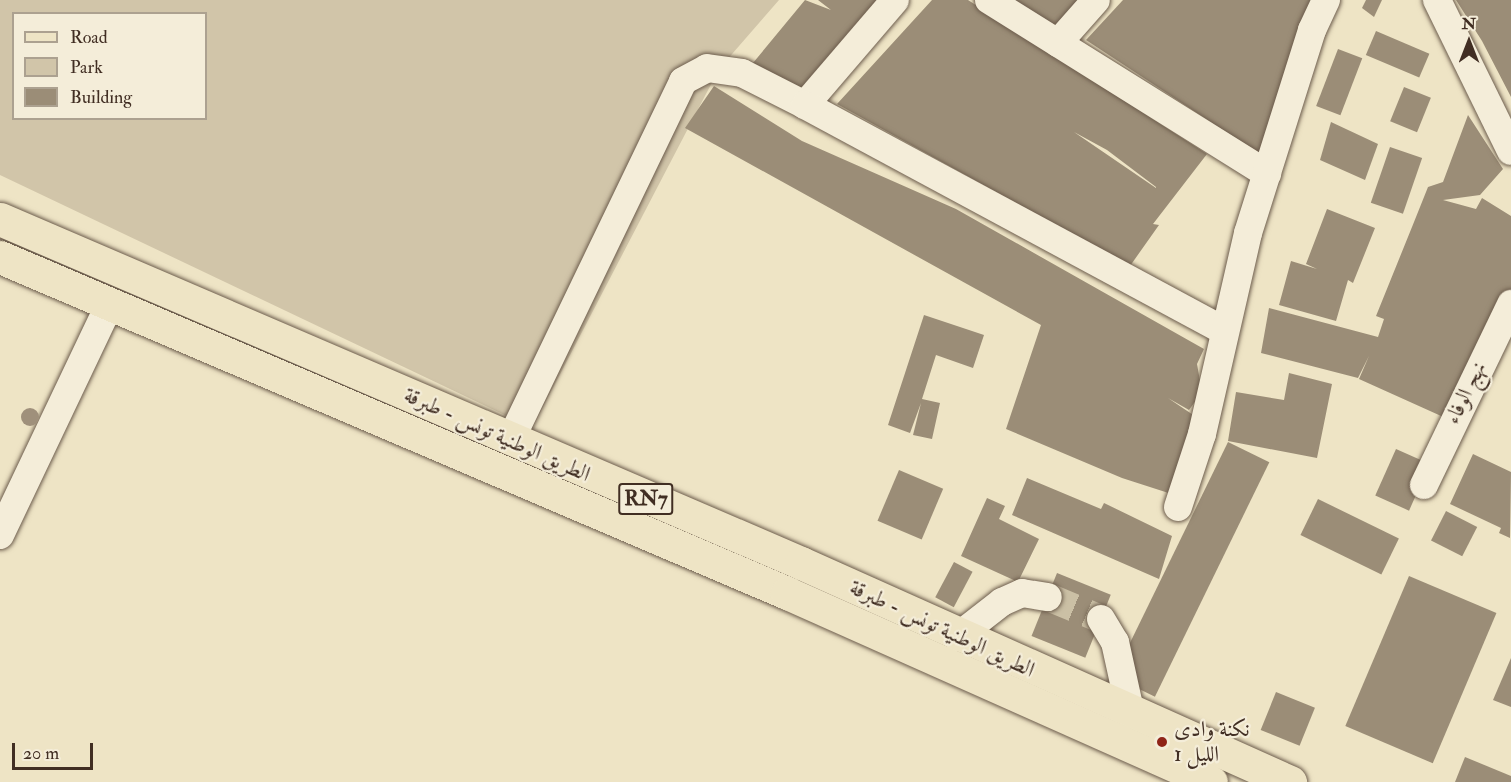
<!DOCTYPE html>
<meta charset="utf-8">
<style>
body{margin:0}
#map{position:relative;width:1511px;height:782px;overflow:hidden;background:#eee4c5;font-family:"IM FELL Double Pica",Amiri,serif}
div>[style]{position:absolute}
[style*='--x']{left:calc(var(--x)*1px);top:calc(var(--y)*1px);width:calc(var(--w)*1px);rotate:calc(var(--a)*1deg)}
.green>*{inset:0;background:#d1c5a9}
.building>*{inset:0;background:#9b8d77;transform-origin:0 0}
.minor-tunnel>*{height:28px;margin-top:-14px;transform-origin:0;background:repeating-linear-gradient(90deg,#cbc0a5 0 28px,transparent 0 42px)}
.roads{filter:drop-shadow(0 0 2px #6c5c4c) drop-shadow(0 0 2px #6c5c4c)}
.minor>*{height:28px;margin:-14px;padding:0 14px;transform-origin:14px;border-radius:14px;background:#f4edd9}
.major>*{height:33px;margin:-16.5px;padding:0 16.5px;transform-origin:16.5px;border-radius:16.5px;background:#eee4c5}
.trees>*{width:18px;height:18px;margin:-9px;border-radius:50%;background:#9f907b}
.dots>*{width:16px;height:16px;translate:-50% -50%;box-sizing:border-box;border:3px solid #f4edd9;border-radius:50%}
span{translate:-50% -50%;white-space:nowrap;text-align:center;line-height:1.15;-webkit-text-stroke:4.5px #f4edd9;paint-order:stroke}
.shield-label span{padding:2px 4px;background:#f4edd9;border:2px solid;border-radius:4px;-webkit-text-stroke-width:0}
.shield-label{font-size:21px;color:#412e23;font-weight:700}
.street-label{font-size:22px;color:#412e23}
.poi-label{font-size:22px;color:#412e23}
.left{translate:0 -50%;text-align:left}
.legend{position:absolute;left:12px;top:12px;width:195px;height:108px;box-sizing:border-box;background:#f4edd9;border:2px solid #aca190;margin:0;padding:8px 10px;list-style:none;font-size:18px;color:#412e23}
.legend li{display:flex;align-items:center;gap:12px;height:30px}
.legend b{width:30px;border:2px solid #aca190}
.north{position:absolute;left:1439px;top:12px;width:60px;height:60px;-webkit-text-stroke:4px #f4edd9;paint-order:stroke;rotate:0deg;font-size:16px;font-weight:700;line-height:24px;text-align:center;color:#412e23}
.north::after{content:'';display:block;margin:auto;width:21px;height:27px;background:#412e23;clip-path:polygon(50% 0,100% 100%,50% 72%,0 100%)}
.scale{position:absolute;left:12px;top:743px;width:81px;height:27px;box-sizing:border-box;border:3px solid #412e23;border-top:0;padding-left:8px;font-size:18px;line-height:21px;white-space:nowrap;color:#412e23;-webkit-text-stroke:4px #f4edd9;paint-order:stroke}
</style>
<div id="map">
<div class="green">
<div style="clip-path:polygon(evenodd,0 0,779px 0,719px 69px,532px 428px,0 175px,0 0,14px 14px,206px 14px,206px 118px,14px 118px,14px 14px)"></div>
</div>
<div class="building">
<div style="clip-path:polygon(805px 0,831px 10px,818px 0,892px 0,809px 95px,748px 69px)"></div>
<div style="clip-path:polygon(evenodd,932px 0,968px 0,1207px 154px,1153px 224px,1159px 225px,1130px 266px,837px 104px,932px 0,1074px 132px,1107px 150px,1156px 187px,1156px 188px,1074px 132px)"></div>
<div style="clip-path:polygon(1014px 0,1090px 0,1061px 35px)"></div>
<div style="clip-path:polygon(1123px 0,1316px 0,1273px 163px,1086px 40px)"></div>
<div style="clip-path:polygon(1366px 0,1382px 0,1374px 17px,1362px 8px)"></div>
<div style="clip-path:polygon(1456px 0,1511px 0,1511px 97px,1482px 41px)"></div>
<div style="left:1376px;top:31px;width:58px;height:26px;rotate:23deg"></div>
<div style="left:1338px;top:49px;width:26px;height:61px;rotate:21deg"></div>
<div style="clip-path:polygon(714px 86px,802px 141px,956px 209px,1204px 349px,1197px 364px,1202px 392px,1189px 410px,1168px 398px,1208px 425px,1184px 498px,1122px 478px,1006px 429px,1041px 325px,685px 128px)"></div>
<div style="left:1404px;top:87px;width:29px;height:37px;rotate:22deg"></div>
<div style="clip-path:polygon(1468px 115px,1503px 169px,1480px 195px,1443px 200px,1476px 209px,1482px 198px,1511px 216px,1511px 299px,1450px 420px,1359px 379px,1369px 356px,1358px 378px,1261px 353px,1269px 308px,1378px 337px,1384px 319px,1376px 316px,1412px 227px,1428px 187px,1443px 182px)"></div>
<div style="clip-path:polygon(1331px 122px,1378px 144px,1365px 180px,1320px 160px)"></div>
<div style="left:1390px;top:147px;width:34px;height:59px;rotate:19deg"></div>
<div style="clip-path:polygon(1327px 209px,1375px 228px,1353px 283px,1348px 280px,1336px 321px,1279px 305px,1291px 261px,1317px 269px,1306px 264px)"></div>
<div style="clip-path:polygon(924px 315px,984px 335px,973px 368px,936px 355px,922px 399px,940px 403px,932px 439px,913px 435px,921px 403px,910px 433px,888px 425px)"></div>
<div style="clip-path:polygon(1289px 373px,1332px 384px,1317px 458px,1228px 441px,1236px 392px,1284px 400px)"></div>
<div style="left:1228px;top:442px;width:46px;height:261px;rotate:26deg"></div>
<div style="left:1396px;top:449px;width:37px;height:51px;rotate:24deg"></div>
<div style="clip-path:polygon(1473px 454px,1511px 472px,1510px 538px,1499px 533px,1501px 528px,1450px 504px)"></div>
<div style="left:899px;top:470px;width:48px;height:55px;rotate:23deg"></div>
<div style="clip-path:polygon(1027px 478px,1101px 509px,1104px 503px,1172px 536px,1159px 579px,1012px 515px)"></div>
<div style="clip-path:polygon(987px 498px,1005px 506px,999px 519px,1039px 539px,1018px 582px,961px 556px)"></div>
<div style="left:1318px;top:499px;width:90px;height:40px;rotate:26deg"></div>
<div style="left:1446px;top:511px;width:35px;height:33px;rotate:27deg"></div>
<div style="left:954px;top:562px;width:21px;height:40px;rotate:28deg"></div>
<div style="left:1057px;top:573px;width:58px;height:68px;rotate:22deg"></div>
<div style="left:1409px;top:576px;width:95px;height:163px;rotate:23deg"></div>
<div style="clip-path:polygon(1511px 658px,1511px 707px,1493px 700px)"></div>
<div style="left:1276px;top:692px;width:42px;height:41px;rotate:22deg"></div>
<div style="clip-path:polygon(1465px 757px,1511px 776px,1511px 782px,1455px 782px)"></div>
</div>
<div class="minor-tunnel">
<div style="--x:1048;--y:597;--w:57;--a:22.5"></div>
</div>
<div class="roads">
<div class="minor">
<div style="--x:989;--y:0;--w:328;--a:32"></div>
<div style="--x:1437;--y:0;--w:168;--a:63.9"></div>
<div style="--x:1058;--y:43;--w:57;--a:-48.5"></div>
<div style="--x:805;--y:105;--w:138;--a:-49.4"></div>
<div style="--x:510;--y:441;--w:399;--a:-64.3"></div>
<div style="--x:683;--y:81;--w:27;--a:-28"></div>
<div style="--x:707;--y:68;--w:35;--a:8"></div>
<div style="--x:742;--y:73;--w:71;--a:26.9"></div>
<div style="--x:805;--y:105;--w:475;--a:28.3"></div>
<div style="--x:1424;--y:485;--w:201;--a:-64.3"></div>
<div style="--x:1178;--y:507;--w:77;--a:-71.8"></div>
<div style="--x:1202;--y:434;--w:206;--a:-77.1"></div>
<div style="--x:1248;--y:233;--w:213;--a:-72.5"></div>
<div style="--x:1312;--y:30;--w:33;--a:-65"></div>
<div style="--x:0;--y:535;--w:255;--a:-64.6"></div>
<div style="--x:1101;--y:619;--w:27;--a:59"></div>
<div style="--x:1115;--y:642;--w:75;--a:77.6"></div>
<div style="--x:957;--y:637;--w:57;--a:-37.9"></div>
<div style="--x:1002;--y:602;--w:22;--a:-24"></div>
<div style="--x:1022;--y:593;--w:26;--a:9"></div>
</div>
<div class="major">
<div style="--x:0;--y:219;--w:872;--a:23.24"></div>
<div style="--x:801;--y:563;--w:536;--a:24.13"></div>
<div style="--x:0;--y:257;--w:856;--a:23.12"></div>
<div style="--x:787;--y:593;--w:464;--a:24"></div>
</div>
</div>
<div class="trees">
<div style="left:30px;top:417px"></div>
</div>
<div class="dots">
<div style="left:1162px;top:742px;background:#8f2418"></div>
</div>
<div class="shield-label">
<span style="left:646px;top:499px">RN7</span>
</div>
<div class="street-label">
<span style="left:1466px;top:393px;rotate:-64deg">نهج الوفاء</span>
<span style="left:497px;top:435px;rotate:24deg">الطريق الوطنية تونس - طبرقة</span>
<span style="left:942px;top:629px;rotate:25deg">الطريق الوطنية تونس - طبرقة</span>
</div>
<div class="poi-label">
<span class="left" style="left:1174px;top:742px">نكنة وادى<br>الليل 1</span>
</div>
<ul class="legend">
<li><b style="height:8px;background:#eee4c5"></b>Road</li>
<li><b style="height:16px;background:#d1c5a9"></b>Park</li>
<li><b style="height:16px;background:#9b8d77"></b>Building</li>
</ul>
<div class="north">N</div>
<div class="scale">20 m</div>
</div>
